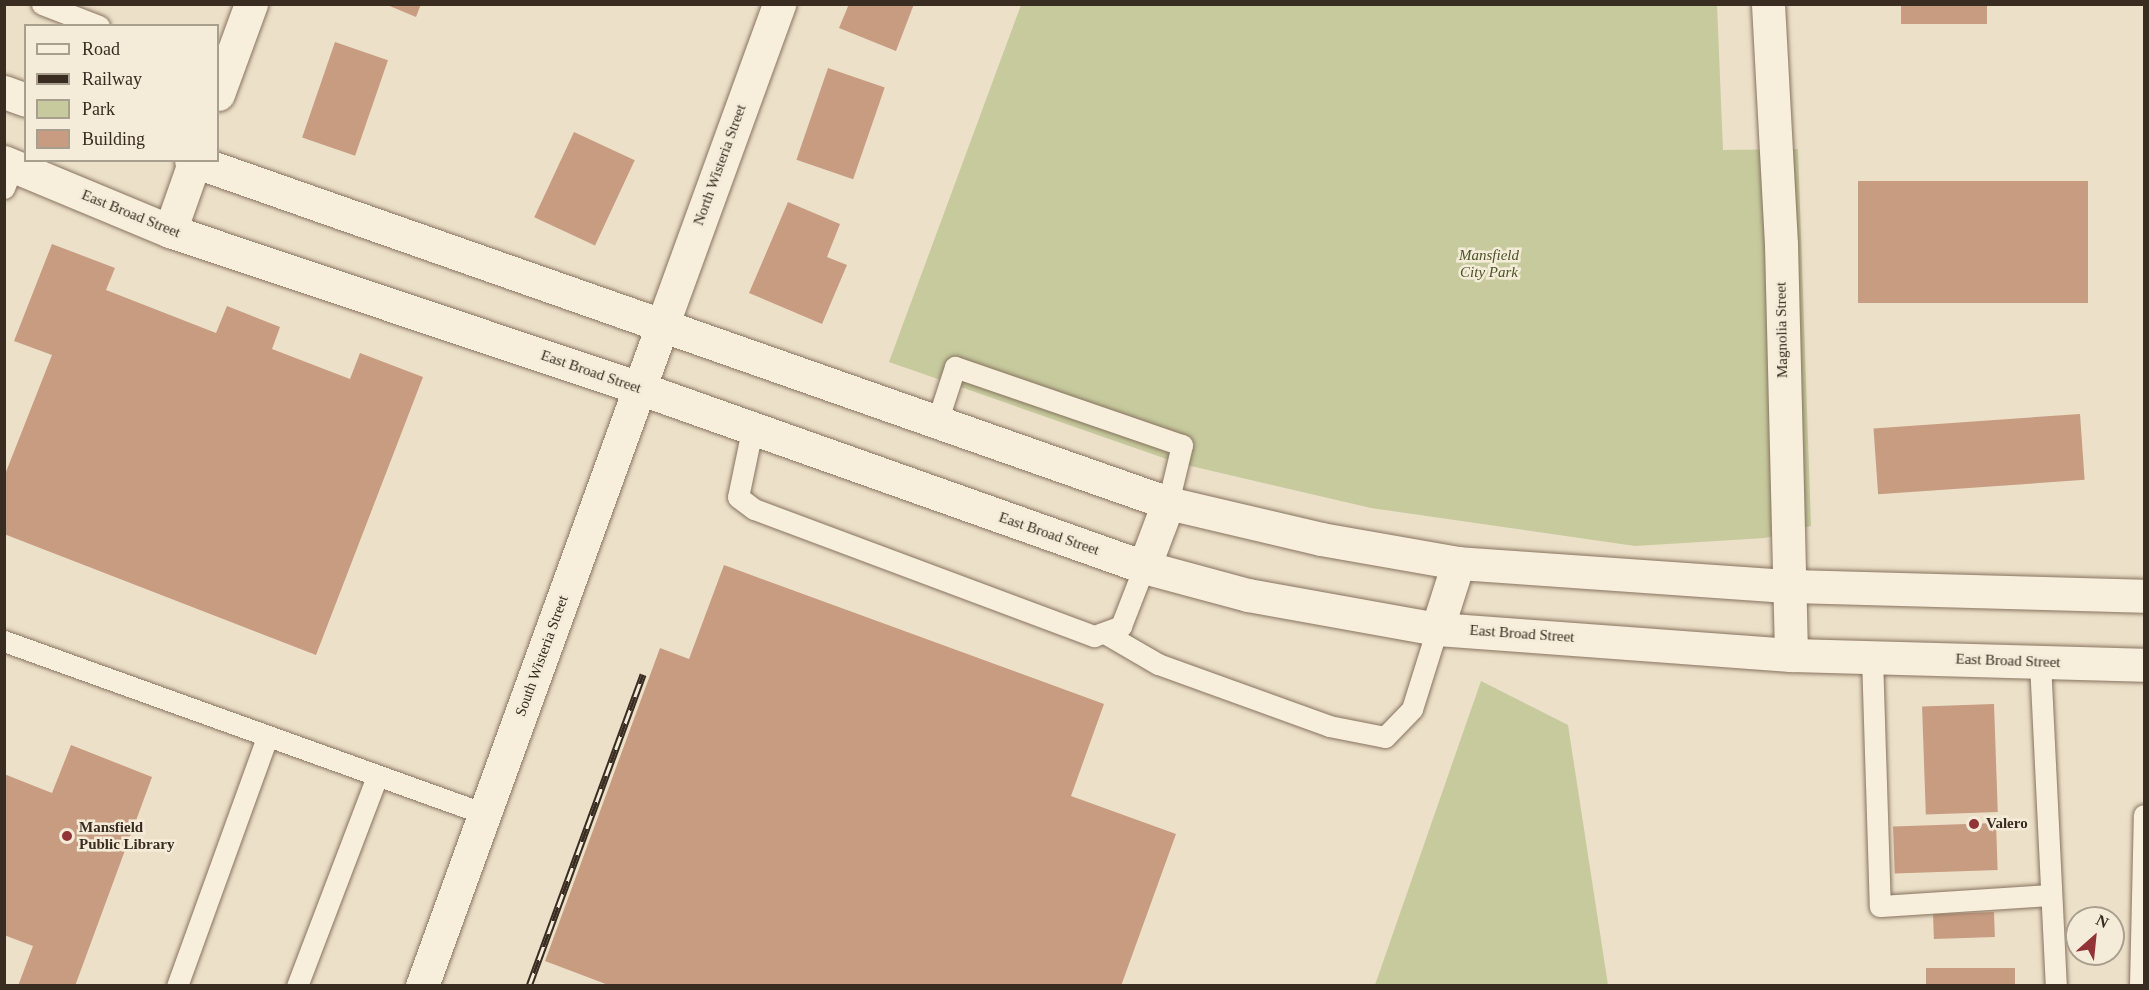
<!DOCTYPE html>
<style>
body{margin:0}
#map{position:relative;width:2149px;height:990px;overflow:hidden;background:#ece0c9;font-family:"Times New Roman",serif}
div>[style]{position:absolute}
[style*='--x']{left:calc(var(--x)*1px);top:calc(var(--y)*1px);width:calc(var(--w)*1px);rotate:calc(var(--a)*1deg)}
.green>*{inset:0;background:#c6ca9d}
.building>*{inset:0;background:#c79c81;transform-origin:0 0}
.roads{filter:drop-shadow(0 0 2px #87735f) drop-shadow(0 0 2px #87735f)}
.service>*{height:21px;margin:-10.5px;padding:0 10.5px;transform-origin:10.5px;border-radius:10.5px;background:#f7eedc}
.minor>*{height:33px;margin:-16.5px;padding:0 16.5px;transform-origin:16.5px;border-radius:16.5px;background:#f7eedc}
.tertiary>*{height:33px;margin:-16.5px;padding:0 16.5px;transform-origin:16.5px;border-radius:16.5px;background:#f7eedc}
.secondary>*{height:33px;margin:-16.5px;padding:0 16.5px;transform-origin:16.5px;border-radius:16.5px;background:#f7eedc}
.rail>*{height:7px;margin-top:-3.5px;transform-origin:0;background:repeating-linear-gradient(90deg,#f4ebd8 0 14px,#392c21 0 28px);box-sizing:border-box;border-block:2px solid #392c21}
.dots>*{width:16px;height:16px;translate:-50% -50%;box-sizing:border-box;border:3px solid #f4ebd8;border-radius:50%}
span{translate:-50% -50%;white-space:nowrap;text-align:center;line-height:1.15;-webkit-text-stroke:5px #f4ebd8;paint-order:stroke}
.street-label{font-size:15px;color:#392c21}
.park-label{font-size:15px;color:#4b5429;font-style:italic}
.poi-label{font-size:15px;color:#392c21;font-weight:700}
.left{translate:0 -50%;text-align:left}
.frame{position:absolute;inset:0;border:6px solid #392c21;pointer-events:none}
.legend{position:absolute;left:24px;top:24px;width:195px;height:138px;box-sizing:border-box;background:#f4ebd8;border:2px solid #a99f8f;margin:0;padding:8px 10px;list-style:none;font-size:18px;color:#392c21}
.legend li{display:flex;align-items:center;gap:12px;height:30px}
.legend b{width:30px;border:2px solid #a99f8f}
.north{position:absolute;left:2065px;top:906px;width:60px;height:60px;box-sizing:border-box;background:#f4ebd8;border:2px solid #a99f8f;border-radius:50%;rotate:27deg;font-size:16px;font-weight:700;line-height:24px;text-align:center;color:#392c21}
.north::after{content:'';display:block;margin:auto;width:21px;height:27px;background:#923337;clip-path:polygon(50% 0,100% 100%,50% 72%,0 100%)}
</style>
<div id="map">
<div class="green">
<div style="clip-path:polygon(1021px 5px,1717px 5px,1723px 150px,1798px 149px,1811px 526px,1765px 538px,1635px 546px,1371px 508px,1178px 463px,889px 362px)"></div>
<div style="clip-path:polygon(1481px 681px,1568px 725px,1608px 985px,1375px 985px)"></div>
</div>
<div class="building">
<div style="clip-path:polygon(385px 4px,421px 4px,416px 17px)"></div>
<div style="clip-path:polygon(849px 4px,914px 4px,896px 51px,839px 28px)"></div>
<div style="left:1901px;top:4px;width:86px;height:20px"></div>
<div style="left:335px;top:42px;width:56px;height:101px;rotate:19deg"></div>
<div style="left:828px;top:68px;width:60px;height:97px;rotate:19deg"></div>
<div style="left:574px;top:132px;width:67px;height:94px;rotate:25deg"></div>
<div style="left:1858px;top:181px;width:230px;height:122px"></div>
<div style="clip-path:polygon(788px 202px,840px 224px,827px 257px,847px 265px,822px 324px,749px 293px)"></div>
<div style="clip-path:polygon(52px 244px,115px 268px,106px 290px,216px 333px,227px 306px,280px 327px,272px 349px,350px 379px,360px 353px,423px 377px,316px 655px,4px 534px,4px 477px,52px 355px,14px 341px)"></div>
<div style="left:2080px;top:414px;width:66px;height:207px;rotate:86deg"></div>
<div style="clip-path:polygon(724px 565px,1104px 704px,1071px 796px,1176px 834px,1121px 986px,611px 986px,545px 961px,660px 648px,689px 659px)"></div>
<div style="left:1994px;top:704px;width:108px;height:72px;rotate:88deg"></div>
<div style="clip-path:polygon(71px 745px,152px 777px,75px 986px,18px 986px,33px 946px,4px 935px,4px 774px,52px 793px)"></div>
<div style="left:1996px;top:823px;width:47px;height:103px;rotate:88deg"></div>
<div style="left:1994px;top:912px;width:25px;height:61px;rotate:88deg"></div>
<div style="left:2015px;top:968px;width:18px;height:89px;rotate:90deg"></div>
</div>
<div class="roads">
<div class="service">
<div style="--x:42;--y:4;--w:61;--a:21.1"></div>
<div style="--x:4;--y:188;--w:25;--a:-69"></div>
<div style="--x:937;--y:422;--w:58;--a:-71.9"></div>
<div style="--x:955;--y:367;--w:240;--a:19"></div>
<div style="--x:1182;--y:445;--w:60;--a:103.6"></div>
<div style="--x:752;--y:430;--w:68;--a:101.8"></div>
<div style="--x:738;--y:497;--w:20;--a:37"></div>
<div style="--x:754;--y:509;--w:363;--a:20.5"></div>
<div style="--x:1094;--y:636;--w:29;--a:-20"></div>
<div style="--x:1121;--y:626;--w:63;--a:-68.7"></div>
<div style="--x:1108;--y:635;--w:58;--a:30.1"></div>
<div style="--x:1158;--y:664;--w:182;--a:19.9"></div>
<div style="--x:1329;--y:726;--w:57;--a:11.1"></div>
<div style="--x:1385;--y:737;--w:39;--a:-46"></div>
<div style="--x:1412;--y:709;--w:84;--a:-72.6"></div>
<div style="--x:4;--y:641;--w:511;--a:19.78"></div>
<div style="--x:1872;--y:657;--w:249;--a:88.2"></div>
<div style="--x:1880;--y:906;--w:171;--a:-3.7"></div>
<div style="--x:2040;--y:662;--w:324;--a:87.2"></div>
<div style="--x:177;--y:986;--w:265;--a:-70.1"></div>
<div style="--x:297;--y:986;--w:225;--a:-69.1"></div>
<div style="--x:2140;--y:986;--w:171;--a:-88.7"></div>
</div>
<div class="minor">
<div style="--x:218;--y:94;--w:96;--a:-69.9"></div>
<div style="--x:170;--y:231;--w:75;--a:-70.6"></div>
<div style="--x:662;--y:326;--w:343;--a:-70"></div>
</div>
<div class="tertiary">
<div style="--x:1768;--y:4;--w:240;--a:86.9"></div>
<div style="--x:1781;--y:244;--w:411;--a:88.6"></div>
<div style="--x:422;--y:986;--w:702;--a:-70.02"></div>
</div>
<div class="secondary">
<div style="--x:4;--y:92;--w:23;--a:20"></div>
<div style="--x:191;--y:160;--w:1035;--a:19.34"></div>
<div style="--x:1168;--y:503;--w:157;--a:13.2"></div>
<div style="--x:1321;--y:539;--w:139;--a:9.9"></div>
<div style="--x:1458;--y:563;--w:334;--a:4"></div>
<div style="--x:1791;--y:586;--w:353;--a:1.6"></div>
<div style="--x:4;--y:162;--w:180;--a:22.6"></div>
<div style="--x:170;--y:231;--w:495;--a:18.5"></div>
<div style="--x:639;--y:388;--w:536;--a:19.52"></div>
<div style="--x:1144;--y:567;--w:108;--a:15.1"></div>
<div style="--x:1248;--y:595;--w:192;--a:10.2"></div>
<div style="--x:1437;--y:629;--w:355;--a:4.2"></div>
<div style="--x:1791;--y:655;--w:353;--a:1.6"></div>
<div style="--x:1144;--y:567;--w:68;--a:-69.4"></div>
<div style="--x:1437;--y:629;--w:69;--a:-72.3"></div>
</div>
</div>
<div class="rail">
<div style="--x:529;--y:986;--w:332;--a:-69.9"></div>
</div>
<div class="dots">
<div style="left:1974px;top:824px;background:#923337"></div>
<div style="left:67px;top:836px;background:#923337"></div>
</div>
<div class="street-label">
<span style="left:720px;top:165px;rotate:-70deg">North Wisteria Street</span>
<span style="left:131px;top:214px;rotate:22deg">East Broad Street</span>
<span style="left:1782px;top:330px;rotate:-91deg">Magnolia Street</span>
<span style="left:591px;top:372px;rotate:19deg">East Broad Street</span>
<span style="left:1049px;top:534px;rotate:19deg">East Broad Street</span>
<span style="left:1522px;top:634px;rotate:4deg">East Broad Street</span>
<span style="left:542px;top:656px;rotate:-70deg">South Wisteria Street</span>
<span style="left:2008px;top:661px;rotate:2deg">East Broad Street</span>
</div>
<div class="park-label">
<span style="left:1489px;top:264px">Mansfield<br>City Park</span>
</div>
<div class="poi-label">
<span class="left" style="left:1986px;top:824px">Valero</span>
<span class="left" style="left:79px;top:836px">Mansfield<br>Public Library</span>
</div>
<div class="frame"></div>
<ul class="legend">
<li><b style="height:8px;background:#f7eedc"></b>Road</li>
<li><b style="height:8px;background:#392c21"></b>Railway</li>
<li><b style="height:16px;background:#c6ca9d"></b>Park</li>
<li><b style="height:16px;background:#c79c81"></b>Building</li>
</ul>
<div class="north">N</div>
</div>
